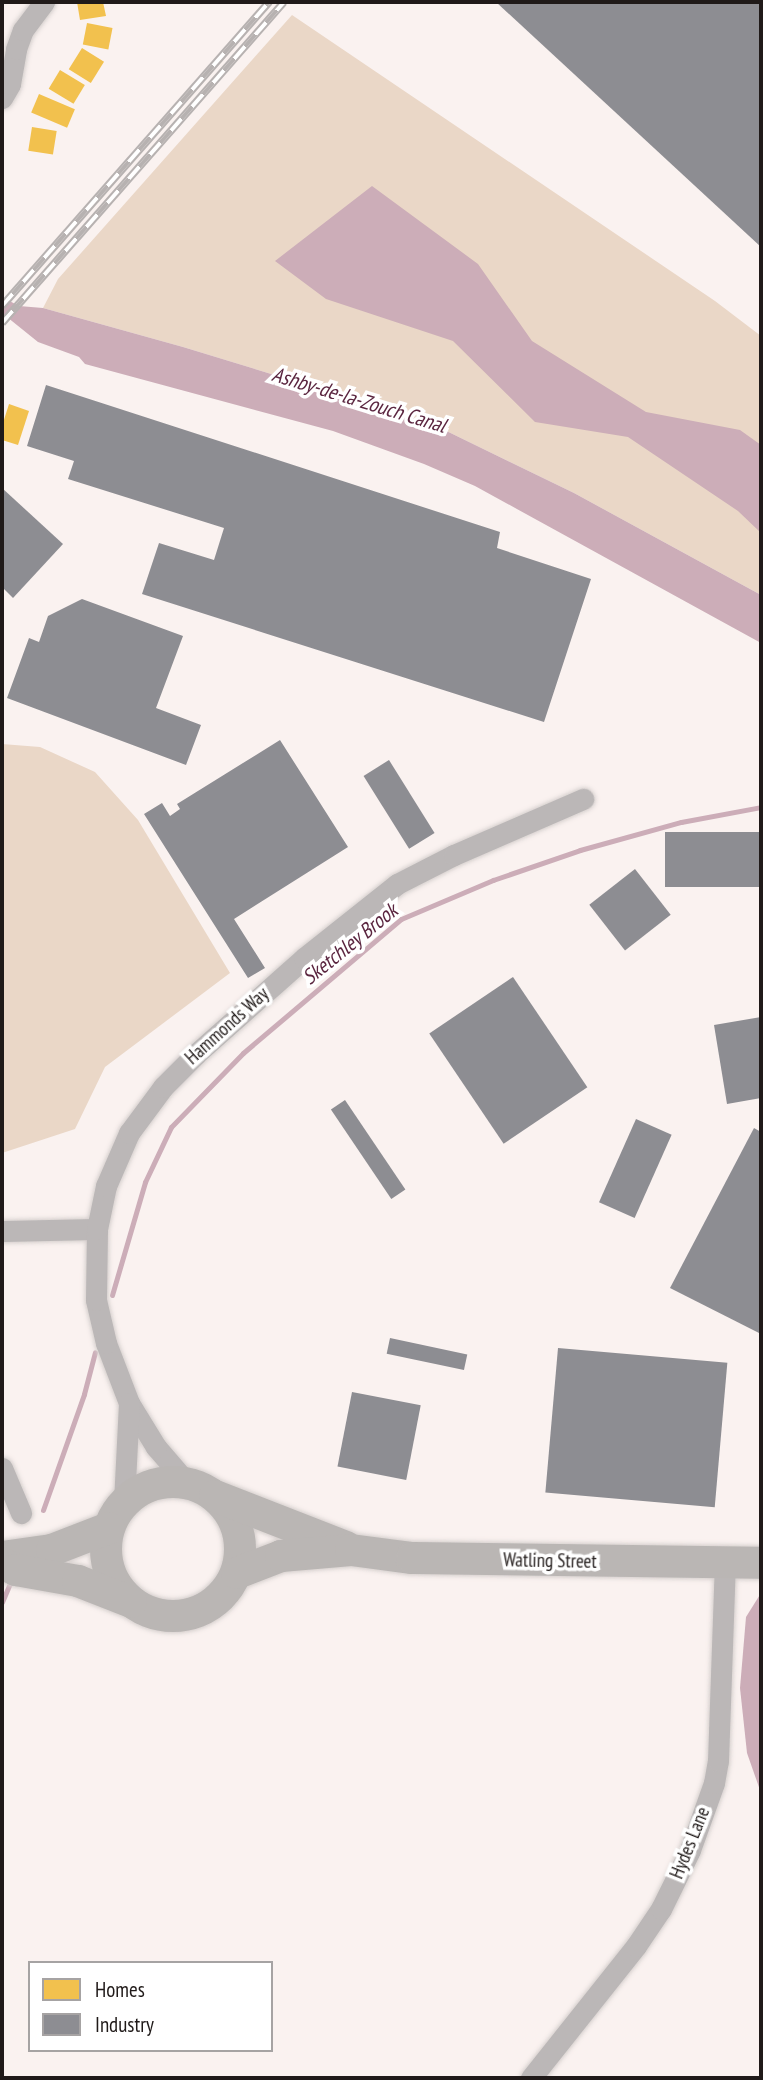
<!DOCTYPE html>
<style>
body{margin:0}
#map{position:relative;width:763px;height:2080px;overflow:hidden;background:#faf2f0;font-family:"PT Sans Narrow",sans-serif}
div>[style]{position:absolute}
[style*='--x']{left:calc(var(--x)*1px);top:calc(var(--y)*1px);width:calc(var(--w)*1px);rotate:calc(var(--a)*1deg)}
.green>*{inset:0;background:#ead7c7}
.water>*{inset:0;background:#ccadb8}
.homes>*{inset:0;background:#f2c14e;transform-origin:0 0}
.industry>*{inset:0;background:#8d8d92;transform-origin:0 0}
.stream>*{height:5px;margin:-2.5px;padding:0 2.5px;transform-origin:2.5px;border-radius:2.5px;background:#ccadb8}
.roads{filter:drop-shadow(0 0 2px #d6d0ce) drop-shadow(0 0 2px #d6d0ce)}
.minor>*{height:21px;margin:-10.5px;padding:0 10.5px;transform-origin:10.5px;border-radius:10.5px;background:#bbb7b7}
.highway>*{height:32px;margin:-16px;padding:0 16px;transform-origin:16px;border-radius:16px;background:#bab6b4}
.highway>.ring{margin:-16px;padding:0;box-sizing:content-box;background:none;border:32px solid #bab6b4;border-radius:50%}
.rail>*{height:8px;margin-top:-4px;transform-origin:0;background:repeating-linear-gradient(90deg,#fff 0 16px,#b7b2b1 0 32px);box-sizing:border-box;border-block:2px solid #b7b2b1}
span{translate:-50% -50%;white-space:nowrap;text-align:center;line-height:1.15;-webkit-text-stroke:7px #fff;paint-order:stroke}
.street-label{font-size:19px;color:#201a19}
.water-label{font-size:21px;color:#5b2640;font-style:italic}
.frame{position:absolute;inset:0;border:4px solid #201a19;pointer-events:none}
.legend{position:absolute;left:28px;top:1961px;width:245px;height:91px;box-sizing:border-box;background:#fff;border:2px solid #a6a3a3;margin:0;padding:9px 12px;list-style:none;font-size:21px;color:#201a19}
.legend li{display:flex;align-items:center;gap:14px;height:35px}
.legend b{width:35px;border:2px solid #a6a3a3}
</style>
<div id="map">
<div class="green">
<div style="clip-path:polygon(292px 15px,715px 301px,761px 336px,761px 595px,574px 493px,428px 422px,183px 347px,43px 308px,58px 279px)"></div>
<div style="clip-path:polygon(2px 744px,40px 747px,95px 772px,138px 820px,230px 973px,105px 1067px,75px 1129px,2px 1153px)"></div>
</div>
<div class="water">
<div style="clip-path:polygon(372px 186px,478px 264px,532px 341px,646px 412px,740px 430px,761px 445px,761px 533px,738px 511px,628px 437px,535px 422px,453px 341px,326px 299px,275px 261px)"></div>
<div style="clip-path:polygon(2px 297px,19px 306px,43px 308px,183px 347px,428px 422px,574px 493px,761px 595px,761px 643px,475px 486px,424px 464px,333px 431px,85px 364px,79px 357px,38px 342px,2px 313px)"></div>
<div style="clip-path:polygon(761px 1593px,761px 1793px,747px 1753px,740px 1688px,746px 1617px)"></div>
</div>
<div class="homes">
<div style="clip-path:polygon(77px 2px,103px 2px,106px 16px,80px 20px)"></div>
<div style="left:87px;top:23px;width:26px;height:22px;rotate:11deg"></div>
<div style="left:82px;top:48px;width:26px;height:25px;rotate:32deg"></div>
<div style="left:60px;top:70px;width:29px;height:22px;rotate:31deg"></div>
<div style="left:39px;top:94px;width:39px;height:20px;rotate:23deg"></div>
<div style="left:32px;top:127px;width:25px;height:24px;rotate:9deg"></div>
<div style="clip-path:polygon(9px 404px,29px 411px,18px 445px,2px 440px,2px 426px)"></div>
</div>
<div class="industry">
<div style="clip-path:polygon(496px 2px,761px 2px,761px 247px)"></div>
<div style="clip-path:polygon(46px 385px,500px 532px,497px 548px,591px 579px,544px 722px,142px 594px,159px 543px,214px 560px,224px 528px,68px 479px,74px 461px,27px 446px)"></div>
<div style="clip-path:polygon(2px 488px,63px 544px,13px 598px,2px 587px)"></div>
<div style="clip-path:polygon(82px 599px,183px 636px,156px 708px,201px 725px,186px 765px,7px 698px,29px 638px,39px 642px,48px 616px)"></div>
<div style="clip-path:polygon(280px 740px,348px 847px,234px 919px,265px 968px,248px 978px,144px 814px,162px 803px,170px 816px,180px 809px,177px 804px)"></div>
<div style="left:389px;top:760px;width:86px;height:30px;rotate:58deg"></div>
<div style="left:761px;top:832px;width:55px;height:96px;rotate:90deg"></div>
<div style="left:635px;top:869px;width:58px;height:58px;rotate:52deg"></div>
<div style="left:513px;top:977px;width:133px;height:101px;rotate:56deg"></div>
<div style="clip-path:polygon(761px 1017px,761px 1098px,727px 1104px,714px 1025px)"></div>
<div style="left:345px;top:1100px;width:108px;height:17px;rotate:56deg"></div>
<div style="left:636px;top:1119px;width:39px;height:91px;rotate:24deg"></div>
<div style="clip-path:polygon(754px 1128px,761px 1132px,761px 1334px,670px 1288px)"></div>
<div style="left:390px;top:1338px;width:79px;height:16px;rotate:12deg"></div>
<div style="left:558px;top:1348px;width:170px;height:145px;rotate:5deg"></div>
<div style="left:352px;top:1392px;width:70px;height:76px;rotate:11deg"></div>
</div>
<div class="stream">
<div style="--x:112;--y:1295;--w:118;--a:-73.7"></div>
<div style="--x:145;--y:1182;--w:61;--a:-64.7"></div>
<div style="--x:171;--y:1127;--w:103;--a:-45.8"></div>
<div style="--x:243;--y:1053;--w:207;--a:-40.3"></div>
<div style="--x:401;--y:919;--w:100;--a:-23"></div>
<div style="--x:493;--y:880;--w:92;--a:-19"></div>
<div style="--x:580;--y:850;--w:105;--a:-15.5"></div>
<div style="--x:681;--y:822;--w:81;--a:-10.6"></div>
<div style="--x:43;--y:1510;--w:123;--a:-70.5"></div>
<div style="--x:84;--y:1394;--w:43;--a:-75.3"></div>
<div style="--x:2;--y:1602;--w:25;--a:-67"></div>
</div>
<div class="roads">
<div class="minor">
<div style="--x:2;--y:98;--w:16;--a:-60"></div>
<div style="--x:10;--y:84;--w:36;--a:-80"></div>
<div style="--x:16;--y:49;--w:20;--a:-70"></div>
<div style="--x:23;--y:30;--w:35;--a:-53"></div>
<div style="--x:2;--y:1231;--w:95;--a:-1.2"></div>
<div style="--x:2;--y:1468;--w:49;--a:67.1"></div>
<div style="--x:188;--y:1484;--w:49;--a:-130.9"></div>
<div style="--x:156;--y:1447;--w:52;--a:-121.5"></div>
<div style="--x:129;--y:1403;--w:64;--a:-111"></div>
<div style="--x:106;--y:1343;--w:44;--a:-103.1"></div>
<div style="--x:96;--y:1300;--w:71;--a:-89.2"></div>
<div style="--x:97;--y:1229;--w:44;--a:-78.2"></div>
<div style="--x:106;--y:1186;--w:58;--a:-66.5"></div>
<div style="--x:129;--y:1133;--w:57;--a:-53.5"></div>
<div style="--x:163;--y:1087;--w:47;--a:-45"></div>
<div style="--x:196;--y:1054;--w:144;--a:-41.6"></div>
<div style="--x:304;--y:958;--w:119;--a:-38.5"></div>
<div style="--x:397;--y:884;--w:64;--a:-27"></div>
<div style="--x:454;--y:855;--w:141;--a:-23.5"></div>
<div style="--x:124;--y:1502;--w:99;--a:-87.1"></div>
<div style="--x:531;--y:2078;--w:169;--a:-51.5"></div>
<div style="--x:636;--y:1946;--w:45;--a:-56"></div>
<div style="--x:661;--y:1909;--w:66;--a:-63.8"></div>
<div style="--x:690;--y:1850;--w:71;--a:-70.3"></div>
<div style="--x:714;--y:1783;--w:22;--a:-80"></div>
<div style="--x:718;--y:1761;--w:198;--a:-88"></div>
</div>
<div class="highway">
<div class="ring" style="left:106px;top:1482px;width:102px;height:102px"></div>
<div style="--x:215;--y:1496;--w:141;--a:21.3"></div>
<div style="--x:2;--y:1557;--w:50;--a:-8"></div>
<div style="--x:52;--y:1550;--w:61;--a:-21.1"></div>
<div style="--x:2;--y:1563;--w:16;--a:27"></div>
<div style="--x:16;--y:1570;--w:63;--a:10.1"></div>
<div style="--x:78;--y:1581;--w:57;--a:21.6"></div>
<div style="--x:237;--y:1573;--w:47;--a:-21.1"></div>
<div style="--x:281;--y:1556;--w:70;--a:-4.9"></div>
<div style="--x:351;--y:1550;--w:62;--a:7.5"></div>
<div style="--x:412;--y:1558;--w:349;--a:0.8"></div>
</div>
</div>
<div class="rail">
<div style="--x:2;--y:306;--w:405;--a:-48.7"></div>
<div style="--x:2;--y:323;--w:427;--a:-48.7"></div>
</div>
<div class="street-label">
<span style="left:227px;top:1026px;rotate:-42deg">Hammonds Way</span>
<span style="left:550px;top:1561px;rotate:1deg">Watling Street</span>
<span style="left:690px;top:1843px;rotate:-68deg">Hydes Lane</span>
</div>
<div class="water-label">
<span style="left:359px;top:400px;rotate:17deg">Ashby-de-la-Zouch Canal</span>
<span style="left:350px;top:944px;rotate:-39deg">Sketchley Brook</span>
</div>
<div class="frame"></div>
<ul class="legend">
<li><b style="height:19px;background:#f2c14e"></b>Homes</li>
<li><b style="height:19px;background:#8d8d92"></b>Industry</li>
</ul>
</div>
